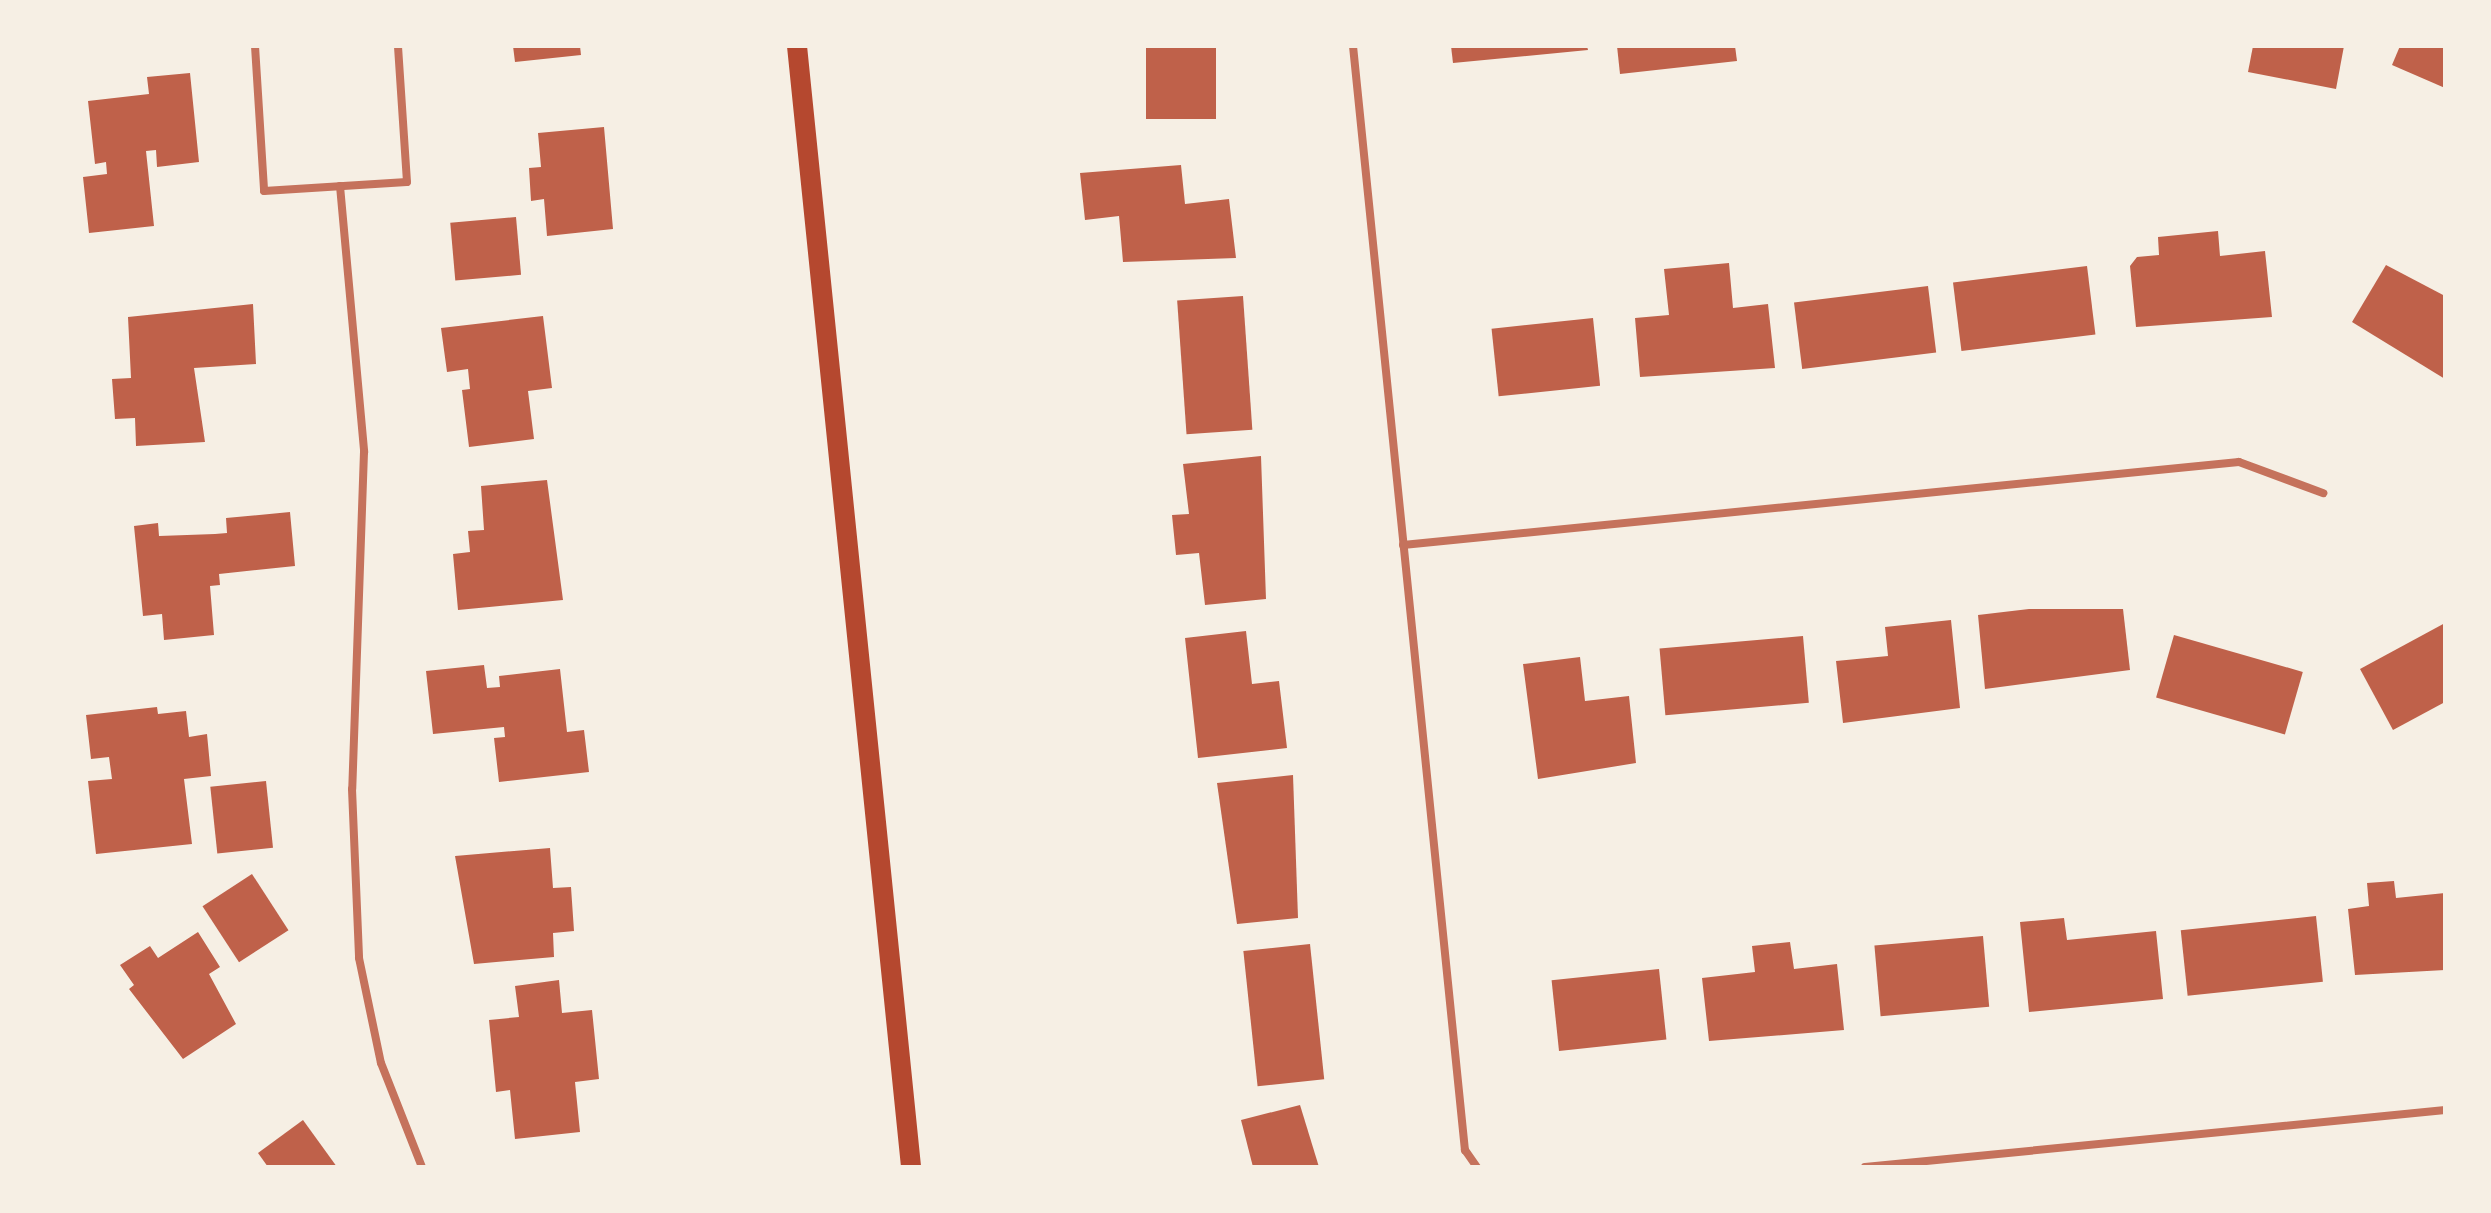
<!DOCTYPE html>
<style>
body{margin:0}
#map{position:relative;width:2491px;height:1213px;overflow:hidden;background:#f6efe4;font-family:Spectral,serif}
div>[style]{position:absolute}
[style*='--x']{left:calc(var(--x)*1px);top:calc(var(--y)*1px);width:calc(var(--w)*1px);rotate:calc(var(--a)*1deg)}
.building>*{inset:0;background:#bf614a;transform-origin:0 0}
.minor>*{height:8px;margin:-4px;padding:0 4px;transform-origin:4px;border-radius:4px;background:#c5725c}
.primary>*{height:20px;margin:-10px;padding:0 10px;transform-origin:10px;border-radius:10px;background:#b5482f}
span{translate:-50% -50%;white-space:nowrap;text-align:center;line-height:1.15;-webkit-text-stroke:8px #f6efe4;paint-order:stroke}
.frame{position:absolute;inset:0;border:48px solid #f6efe4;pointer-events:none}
</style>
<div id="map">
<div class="building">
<div style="clip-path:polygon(513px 46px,580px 46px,581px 55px,515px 62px)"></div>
<div style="left:1146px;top:46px;width:70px;height:73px"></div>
<div style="clip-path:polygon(1451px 46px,1587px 46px,1588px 50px,1453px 63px)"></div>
<div style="clip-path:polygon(1617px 46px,1735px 46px,1737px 61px,1620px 74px)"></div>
<div style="clip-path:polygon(2253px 46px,2344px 46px,2336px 89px,2248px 72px)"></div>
<div style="clip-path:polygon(2400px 46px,2445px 46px,2445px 88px,2392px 65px)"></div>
<div style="clip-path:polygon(190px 73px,199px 162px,157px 167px,156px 150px,146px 151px,154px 226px,89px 233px,83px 177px,107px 174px,106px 162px,95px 164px,88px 101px,149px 94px,147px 77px)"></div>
<div style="clip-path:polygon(604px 127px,613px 229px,547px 236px,544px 199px,531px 201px,529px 168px,541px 167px,538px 133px)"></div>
<div style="clip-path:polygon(1181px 165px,1185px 204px,1229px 199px,1236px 258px,1123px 262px,1119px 216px,1085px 220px,1080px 173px)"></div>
<div style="left:516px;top:217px;width:58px;height:66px;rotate:85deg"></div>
<div style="clip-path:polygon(2218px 231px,2220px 256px,2265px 251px,2272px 317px,2136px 327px,2130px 266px,2137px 257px,2159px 255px,2158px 237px)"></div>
<div style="clip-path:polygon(1729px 263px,1733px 308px,1768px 304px,1775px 368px,1640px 377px,1635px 318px,1669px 315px,1664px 269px)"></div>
<div style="clip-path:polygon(2386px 265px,2445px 296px,2445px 379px,2352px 322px)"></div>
<div style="left:2087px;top:266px;width:69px;height:135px;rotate:83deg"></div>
<div style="left:1928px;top:286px;width:67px;height:135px;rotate:83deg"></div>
<div style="left:1243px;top:296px;width:134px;height:66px;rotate:86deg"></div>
<div style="clip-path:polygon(253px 304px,256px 364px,194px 368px,205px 442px,136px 446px,135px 418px,115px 419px,112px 379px,131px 378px,128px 317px)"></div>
<div style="clip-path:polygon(543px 316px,552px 388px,528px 391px,534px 439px,469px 447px,462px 390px,470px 389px,468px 369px,447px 372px,441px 328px)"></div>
<div style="left:1593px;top:318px;width:68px;height:102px;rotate:84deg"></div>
<div style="clip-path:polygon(1261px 456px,1266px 599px,1205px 605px,1199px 553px,1176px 555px,1172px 515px,1189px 514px,1183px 464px)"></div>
<div style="clip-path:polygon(547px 480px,563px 600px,458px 610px,453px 554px,470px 552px,468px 531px,484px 530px,481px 486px)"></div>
<div style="clip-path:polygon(290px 512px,295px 566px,219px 574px,220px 585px,210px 586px,214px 635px,164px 640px,162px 614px,143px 616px,134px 526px,158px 523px,159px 536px,215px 534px,227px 533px,226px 518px)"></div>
<div style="clip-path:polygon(2029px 609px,2123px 609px,2130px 670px,1985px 689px,1978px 615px)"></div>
<div style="clip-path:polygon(1951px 620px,1960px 708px,1843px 723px,1836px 661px,1888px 656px,1885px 627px)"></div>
<div style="clip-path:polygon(2445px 623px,2445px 702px,2393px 730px,2360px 669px)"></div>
<div style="clip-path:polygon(1246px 631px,1252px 684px,1279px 681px,1287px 748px,1198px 758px,1185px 638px)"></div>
<div style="left:2174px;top:635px;width:134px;height:65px;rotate:16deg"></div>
<div style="left:1803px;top:636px;width:67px;height:144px;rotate:85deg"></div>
<div style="clip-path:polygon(1580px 657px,1585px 701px,1629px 696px,1636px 763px,1538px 779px,1523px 664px)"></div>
<div style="clip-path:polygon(484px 665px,487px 688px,500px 687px,499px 676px,560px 669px,567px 732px,584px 730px,589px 772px,499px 782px,494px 738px,505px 737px,504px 727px,433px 734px,426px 671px)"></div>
<div style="clip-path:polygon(157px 707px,158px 714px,186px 711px,189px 737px,207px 734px,211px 776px,184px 779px,192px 844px,96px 854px,88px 781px,112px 779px,109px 757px,91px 759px,86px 715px)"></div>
<div style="clip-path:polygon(1293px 775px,1298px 918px,1237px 924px,1217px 783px)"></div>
<div style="left:266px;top:781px;width:67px;height:56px;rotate:84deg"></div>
<div style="clip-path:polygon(550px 848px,553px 888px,571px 887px,574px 931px,553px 933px,554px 957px,474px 964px,455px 856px)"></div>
<div style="left:252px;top:874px;width:67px;height:59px;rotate:57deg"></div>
<div style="clip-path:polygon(2394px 881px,2396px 898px,2445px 893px,2445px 970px,2355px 975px,2348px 909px,2369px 906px,2367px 883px)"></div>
<div style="left:2316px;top:916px;width:66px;height:136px;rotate:84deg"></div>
<div style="clip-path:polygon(2064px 918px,2067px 940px,2156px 931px,2163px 999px,2029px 1012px,2020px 922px)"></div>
<div style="clip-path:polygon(198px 932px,220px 967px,209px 974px,236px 1024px,183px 1059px,129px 989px,134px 985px,120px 965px,150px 946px,158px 958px)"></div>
<div style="left:1983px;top:936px;width:71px;height:109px;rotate:85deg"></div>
<div style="clip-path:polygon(1790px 942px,1794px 969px,1837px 964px,1844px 1030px,1709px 1041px,1702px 978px,1755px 972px,1752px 946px)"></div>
<div style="left:1310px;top:944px;width:136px;height:67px;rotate:84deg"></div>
<div style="left:1659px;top:969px;width:71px;height:108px;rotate:84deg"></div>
<div style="clip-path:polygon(559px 980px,562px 1013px,592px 1010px,599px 1079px,575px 1082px,580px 1132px,515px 1139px,510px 1090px,496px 1092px,489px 1020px,519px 1017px,515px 986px)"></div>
<div style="clip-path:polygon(1300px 1105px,1319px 1167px,1253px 1167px,1241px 1120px)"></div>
<div style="clip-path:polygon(303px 1120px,337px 1167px,268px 1167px,258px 1153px)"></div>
</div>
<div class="minor">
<div style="--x:255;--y:46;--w:145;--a:86.4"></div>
<div style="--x:264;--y:191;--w:143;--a:-3.6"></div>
<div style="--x:407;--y:182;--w:136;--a:-93.8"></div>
<div style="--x:1353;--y:46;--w:1110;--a:84.21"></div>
<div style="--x:1465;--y:1150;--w:21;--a:55"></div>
<div style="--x:340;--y:186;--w:267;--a:84.8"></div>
<div style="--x:364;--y:452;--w:337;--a:92"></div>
<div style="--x:352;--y:789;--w:169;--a:87.6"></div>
<div style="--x:359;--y:958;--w:107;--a:78.2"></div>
<div style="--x:381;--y:1063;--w:112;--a:68.5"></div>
<div style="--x:1403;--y:545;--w:840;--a:-5.67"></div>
<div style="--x:2239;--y:462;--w:90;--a:20.3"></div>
<div style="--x:1865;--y:1167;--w:583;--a:-5.61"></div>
</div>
<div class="primary">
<div style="--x:797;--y:46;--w:1127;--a:84.19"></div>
</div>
<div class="frame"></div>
</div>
